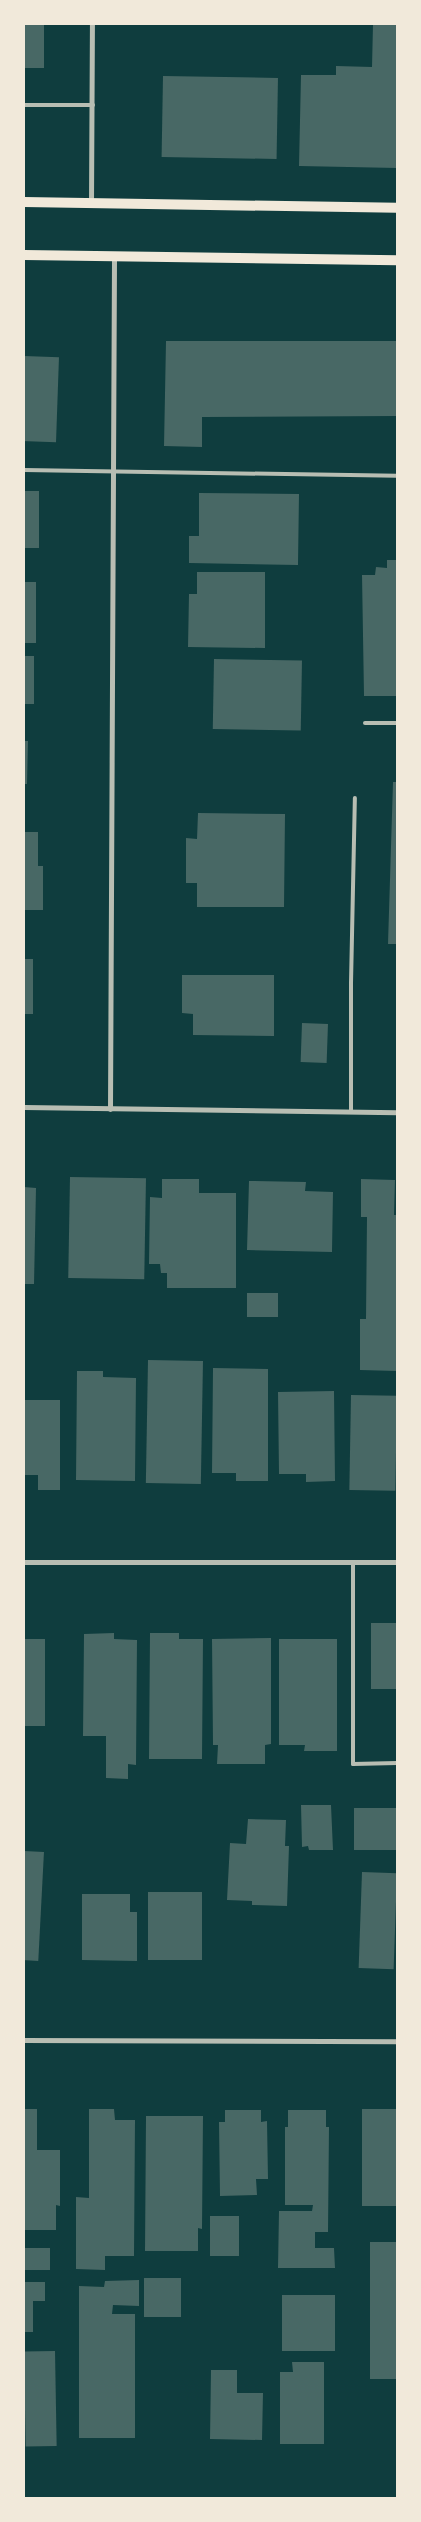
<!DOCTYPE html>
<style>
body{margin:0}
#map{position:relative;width:421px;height:2522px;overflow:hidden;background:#0f3d3e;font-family:"DM Sans",sans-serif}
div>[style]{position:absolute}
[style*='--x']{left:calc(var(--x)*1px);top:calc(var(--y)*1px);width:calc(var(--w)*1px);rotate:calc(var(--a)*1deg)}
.building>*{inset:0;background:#486865;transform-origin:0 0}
.service>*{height:4px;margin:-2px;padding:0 2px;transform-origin:2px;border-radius:2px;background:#b8beb3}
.minor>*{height:5px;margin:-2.5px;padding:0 2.5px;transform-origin:2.5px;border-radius:2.5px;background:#b8beb3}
.secondary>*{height:10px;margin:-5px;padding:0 5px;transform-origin:5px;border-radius:5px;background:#f1e9da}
span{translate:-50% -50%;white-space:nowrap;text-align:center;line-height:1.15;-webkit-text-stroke:4.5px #f1e9da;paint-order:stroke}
.frame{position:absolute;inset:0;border:25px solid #f1e9da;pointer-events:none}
</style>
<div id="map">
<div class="building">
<div style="left:24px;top:24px;width:20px;height:44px"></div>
<div style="clip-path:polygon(373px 24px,397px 24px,397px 168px,299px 166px,301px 75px,336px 75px,336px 66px,372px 67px)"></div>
<div style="left:163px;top:76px;width:115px;height:81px;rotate:1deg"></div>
<div style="clip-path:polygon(166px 341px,397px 341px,397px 416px,202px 417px,202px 447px,164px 446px)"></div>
<div style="left:24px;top:356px;width:35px;height:85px;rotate:2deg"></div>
<div style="left:24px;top:491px;width:15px;height:57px"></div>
<div style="clip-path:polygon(199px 493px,299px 494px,298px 565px,189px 563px,189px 536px,199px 536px)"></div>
<div style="clip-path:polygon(387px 560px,397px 560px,397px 696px,364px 696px,362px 575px,375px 575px,376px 567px,387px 568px)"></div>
<div style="clip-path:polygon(197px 572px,265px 572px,265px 648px,188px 647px,189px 594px,197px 594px)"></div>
<div style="left:24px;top:582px;width:12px;height:61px"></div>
<div style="left:24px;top:656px;width:10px;height:48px"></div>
<div style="left:214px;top:659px;width:88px;height:70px;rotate:1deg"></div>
<div style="clip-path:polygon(24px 741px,28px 741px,27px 784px,24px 784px)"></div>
<div style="clip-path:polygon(393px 782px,397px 782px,397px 944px,388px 944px)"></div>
<div style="clip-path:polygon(198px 813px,285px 814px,284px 907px,197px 907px,197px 883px,186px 883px,186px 838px,197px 839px)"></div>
<div style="clip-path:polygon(24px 832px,38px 832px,38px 866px,43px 866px,43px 910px,24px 910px)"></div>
<div style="left:24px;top:959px;width:9px;height:55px"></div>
<div style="clip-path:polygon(182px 975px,274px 975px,274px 1036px,193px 1035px,193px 1014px,182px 1013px)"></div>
<div style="left:302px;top:1023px;width:26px;height:39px;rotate:2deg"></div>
<div style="left:70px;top:1177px;width:76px;height:101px;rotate:1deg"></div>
<div style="clip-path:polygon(162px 1179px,199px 1179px,199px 1193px,236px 1193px,236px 1288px,167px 1288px,167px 1273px,161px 1273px,160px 1264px,149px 1264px,150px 1197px,162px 1198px)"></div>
<div style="clip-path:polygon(361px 1179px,395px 1180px,394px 1215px,397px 1215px,397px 1371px,360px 1370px,360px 1319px,366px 1319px,367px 1217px,361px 1217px)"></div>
<div style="clip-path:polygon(249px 1181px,306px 1182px,305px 1191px,333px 1192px,332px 1252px,247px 1250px)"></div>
<div style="clip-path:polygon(24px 1187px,36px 1188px,34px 1284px,24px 1284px)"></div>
<div style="left:247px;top:1293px;width:31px;height:24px"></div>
<div style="left:148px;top:1360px;width:55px;height:123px;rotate:1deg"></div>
<div style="clip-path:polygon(213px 1368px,268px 1369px,268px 1481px,236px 1481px,236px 1473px,212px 1473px)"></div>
<div style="clip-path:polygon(77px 1371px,103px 1371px,103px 1377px,136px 1378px,135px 1481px,76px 1480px)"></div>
<div style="clip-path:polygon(334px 1391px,335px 1481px,306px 1482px,306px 1474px,279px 1474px,278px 1392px)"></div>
<div style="left:351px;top:1395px;width:46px;height:95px;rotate:1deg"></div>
<div style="clip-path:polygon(24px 1400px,60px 1400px,60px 1490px,38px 1490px,38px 1475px,24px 1475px)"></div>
<div style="left:371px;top:1623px;width:26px;height:66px"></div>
<div style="clip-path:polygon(114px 1633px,114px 1639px,137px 1640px,136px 1765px,128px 1764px,128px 1779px,106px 1778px,106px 1736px,83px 1736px,84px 1634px)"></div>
<div style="clip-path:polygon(150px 1633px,179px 1633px,179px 1639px,203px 1639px,202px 1759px,149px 1759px)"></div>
<div style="clip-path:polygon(271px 1638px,271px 1744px,265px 1745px,265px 1764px,217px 1764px,218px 1745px,213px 1745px,212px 1639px)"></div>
<div style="left:24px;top:1639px;width:21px;height:87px"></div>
<div style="clip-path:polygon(279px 1639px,337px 1639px,337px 1751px,304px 1751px,305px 1745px,279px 1745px)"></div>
<div style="clip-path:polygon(301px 1805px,331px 1805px,333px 1850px,309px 1850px,308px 1846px,302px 1847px)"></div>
<div style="left:354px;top:1808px;width:43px;height:42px"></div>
<div style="clip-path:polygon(248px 1819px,286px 1820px,285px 1846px,289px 1846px,287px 1906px,252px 1905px,252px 1901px,227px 1900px,230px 1843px,246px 1844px)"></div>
<div style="left:24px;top:1851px;width:20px;height:109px;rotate:3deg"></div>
<div style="left:362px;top:1872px;width:35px;height:96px;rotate:2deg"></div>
<div style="left:148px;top:1892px;width:54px;height:68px"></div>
<div style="clip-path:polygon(82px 1894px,130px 1894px,130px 1912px,137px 1912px,137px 1961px,82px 1960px)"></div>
<div style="clip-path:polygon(24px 2109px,37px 2109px,37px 2150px,60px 2150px,60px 2206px,56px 2205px,56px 2230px,24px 2230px)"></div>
<div style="clip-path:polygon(89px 2109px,114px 2109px,115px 2120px,135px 2120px,134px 2256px,105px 2256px,105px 2270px,76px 2269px,76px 2197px,89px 2198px)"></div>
<div style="left:362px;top:2109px;width:35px;height:97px"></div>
<div style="clip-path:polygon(225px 2110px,261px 2110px,261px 2122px,267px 2121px,268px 2179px,256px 2179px,257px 2195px,220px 2196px,219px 2122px,225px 2122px)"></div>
<div style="clip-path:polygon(288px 2110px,326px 2110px,326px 2127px,329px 2127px,328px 2232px,315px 2232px,315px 2248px,334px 2248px,335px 2268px,278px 2268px,279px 2211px,312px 2211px,313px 2205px,285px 2205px,285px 2127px,288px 2127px)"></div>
<div style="clip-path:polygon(146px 2116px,203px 2116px,202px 2229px,198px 2228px,198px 2251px,145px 2251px)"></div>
<div style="left:210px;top:2216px;width:29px;height:40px"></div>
<div style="left:370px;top:2242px;width:27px;height:137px"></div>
<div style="left:24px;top:2248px;width:26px;height:22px"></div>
<div style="left:144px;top:2278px;width:37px;height:39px"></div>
<div style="clip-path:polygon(139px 2280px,139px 2306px,113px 2305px,112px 2314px,135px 2314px,135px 2438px,79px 2438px,79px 2286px,104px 2287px,105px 2281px)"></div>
<div style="clip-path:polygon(24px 2282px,45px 2282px,45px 2301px,33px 2301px,33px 2332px,24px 2332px)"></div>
<div style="left:282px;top:2295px;width:53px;height:56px"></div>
<div style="left:55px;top:2351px;width:95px;height:31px;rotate:89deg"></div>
<div style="clip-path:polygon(292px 2362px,324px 2362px,324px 2444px,280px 2444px,280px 2372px,293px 2372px)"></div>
<div style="clip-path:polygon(211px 2370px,237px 2370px,237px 2393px,263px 2393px,262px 2440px,210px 2439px)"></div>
</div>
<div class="service">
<div style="--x:24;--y:105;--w:69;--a:0"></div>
<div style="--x:24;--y:470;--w:373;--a:0.9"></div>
<div style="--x:365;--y:723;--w:32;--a:0"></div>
<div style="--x:351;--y:1111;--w:128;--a:-90"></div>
<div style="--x:351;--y:983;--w:185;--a:-88.8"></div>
<div style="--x:353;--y:1562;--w:202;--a:90"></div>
<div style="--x:353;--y:1764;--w:44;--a:-1.3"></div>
</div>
<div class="minor">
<div style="--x:91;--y:203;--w:179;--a:-89.7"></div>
<div style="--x:24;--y:1107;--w:373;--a:0.8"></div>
<div style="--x:110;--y:1109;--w:852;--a:-89.73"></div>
<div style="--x:24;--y:1562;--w:373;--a:0"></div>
<div style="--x:24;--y:2040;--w:373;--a:0.2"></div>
</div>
<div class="secondary">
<div style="--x:24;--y:202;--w:373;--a:0.9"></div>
<div style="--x:24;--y:255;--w:373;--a:0.8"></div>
</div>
<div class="frame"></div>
</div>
